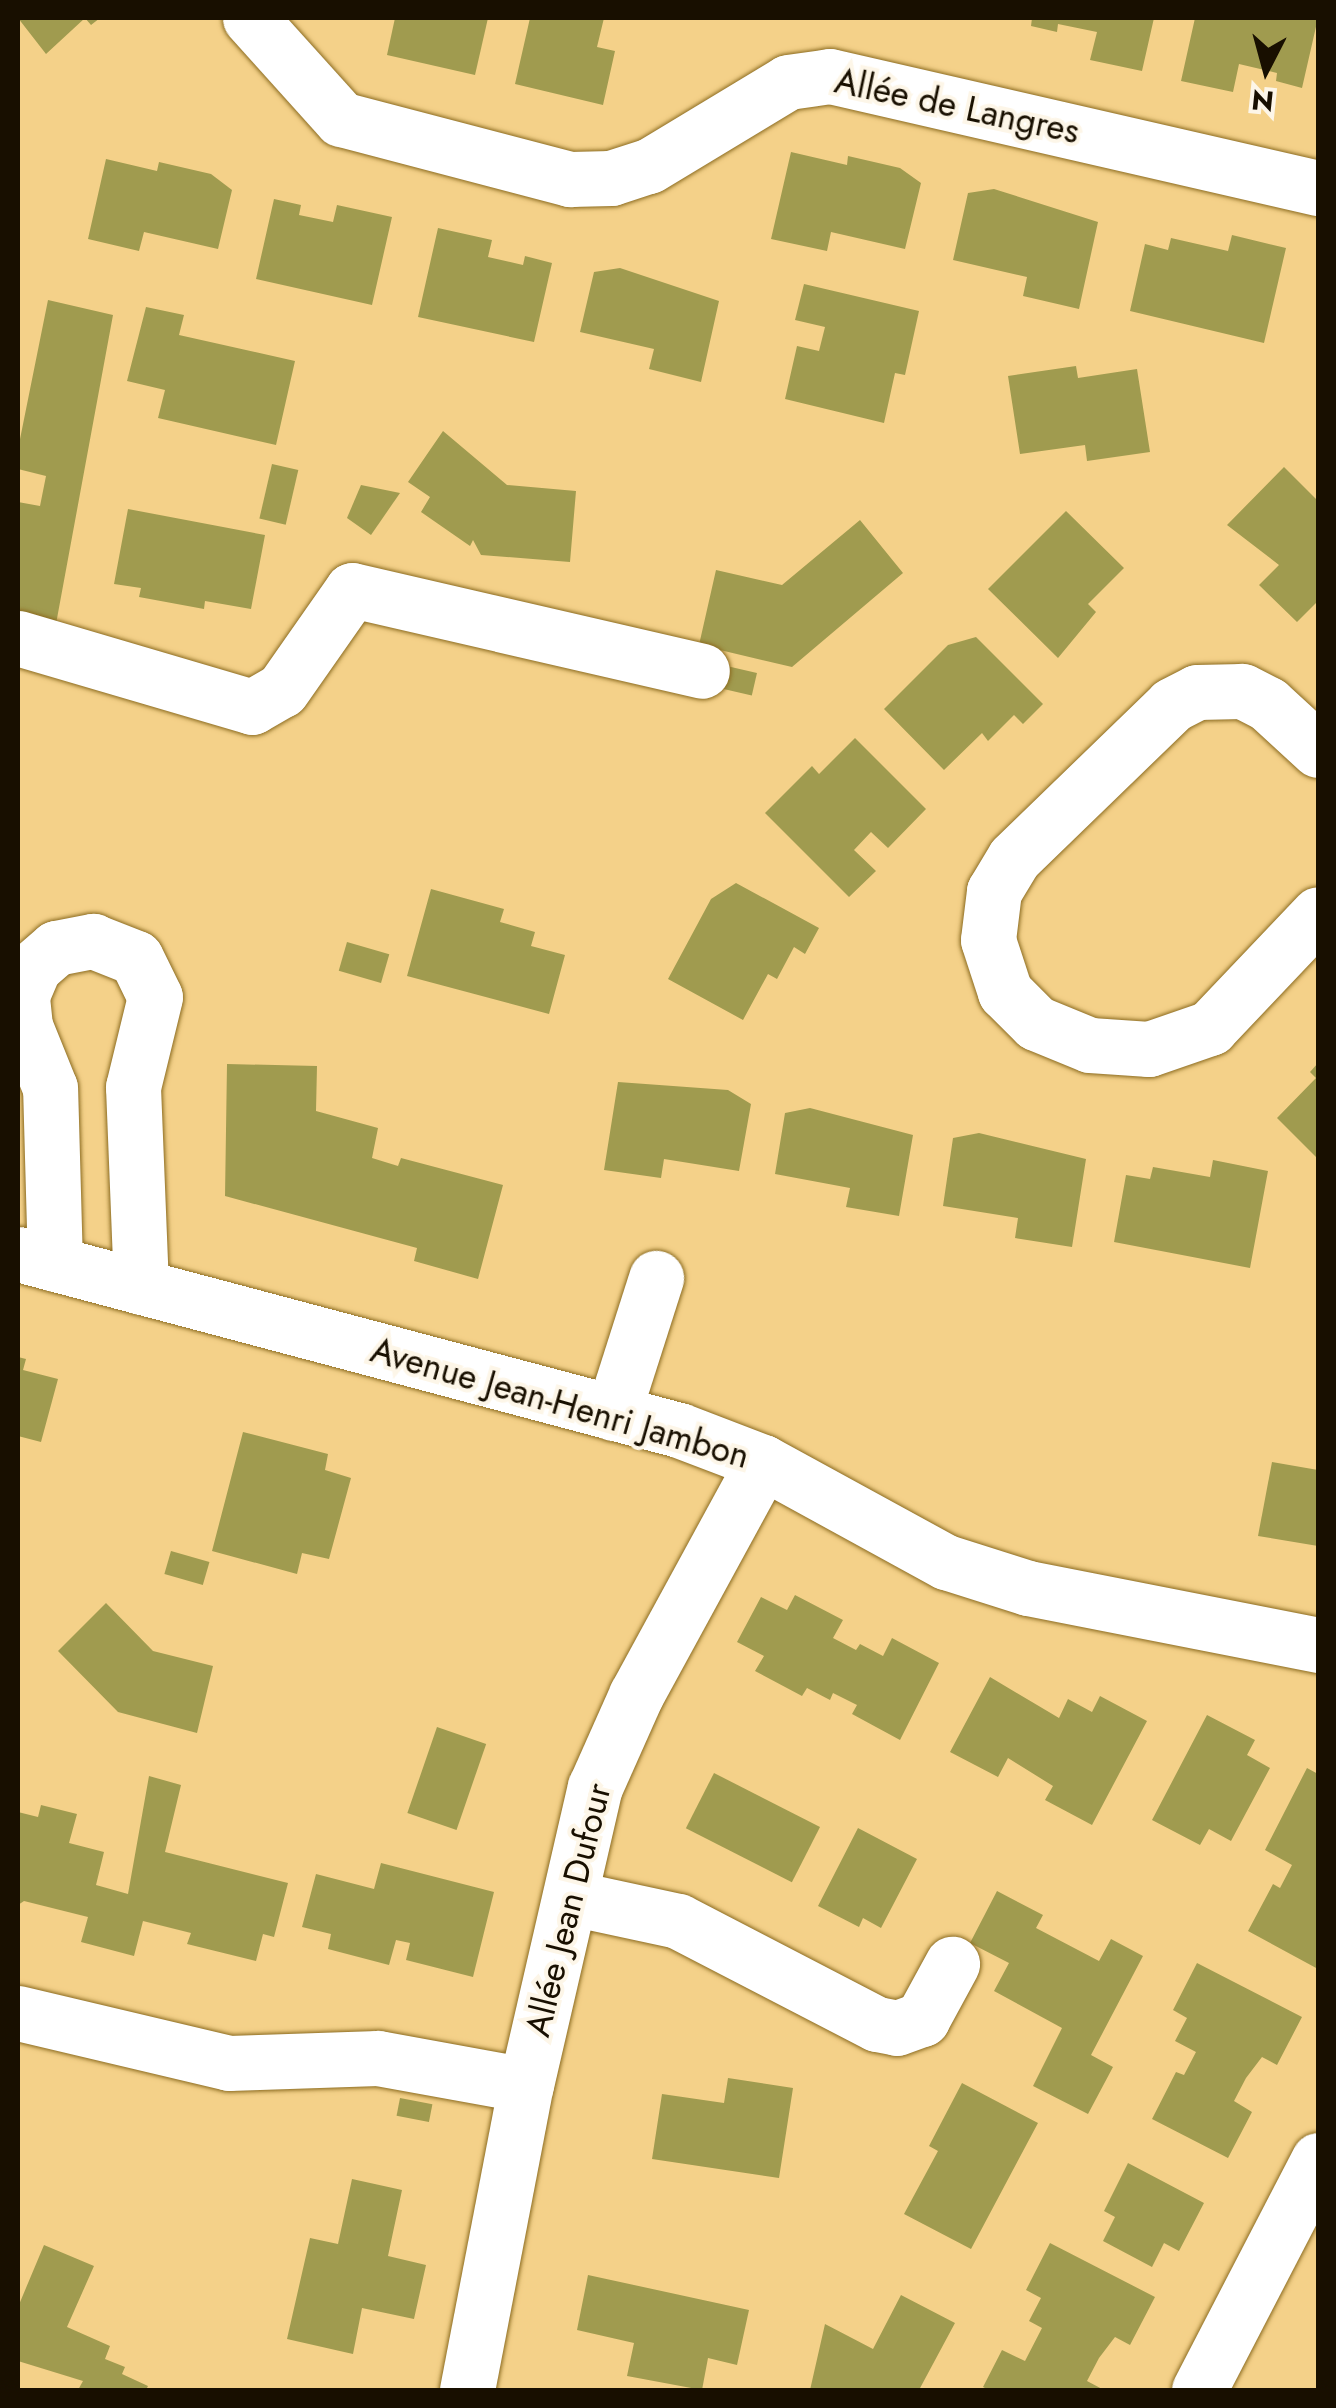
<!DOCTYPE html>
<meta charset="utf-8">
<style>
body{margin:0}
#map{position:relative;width:1336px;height:2408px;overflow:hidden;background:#f4d189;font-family:Jost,sans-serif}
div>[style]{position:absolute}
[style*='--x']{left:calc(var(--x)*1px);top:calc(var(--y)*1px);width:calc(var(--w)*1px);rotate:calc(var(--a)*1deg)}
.building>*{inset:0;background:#a09b4f;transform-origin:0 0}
.roads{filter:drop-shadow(0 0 2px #8c6c21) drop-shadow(0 0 2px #8c6c21)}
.minor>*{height:55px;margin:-27.5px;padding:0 27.5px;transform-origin:27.5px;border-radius:27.5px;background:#fff}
span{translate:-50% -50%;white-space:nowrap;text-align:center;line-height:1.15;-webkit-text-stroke:8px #fdf6e8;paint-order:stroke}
.street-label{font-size:35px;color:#180f00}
.frame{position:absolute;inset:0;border:20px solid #180f00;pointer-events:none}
.north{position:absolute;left:1216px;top:20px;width:100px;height:100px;-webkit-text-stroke:8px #fdf6e8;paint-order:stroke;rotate:186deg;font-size:28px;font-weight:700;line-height:40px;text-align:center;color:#180f00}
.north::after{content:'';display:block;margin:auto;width:35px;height:45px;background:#180f00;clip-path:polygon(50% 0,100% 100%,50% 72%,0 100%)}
</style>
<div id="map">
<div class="building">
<div style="clip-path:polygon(18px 18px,100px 18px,91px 25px,85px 18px,46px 54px)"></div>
<div style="clip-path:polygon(395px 18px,488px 18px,475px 75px,387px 55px)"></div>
<div style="clip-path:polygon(530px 18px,604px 18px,597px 47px,615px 51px,603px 105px,515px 84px)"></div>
<div style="clip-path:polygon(1032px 18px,1154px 18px,1142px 71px,1090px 60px,1097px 32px,1058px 24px,1057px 32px,1031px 26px)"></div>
<div style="clip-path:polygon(1195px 18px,1318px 18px,1302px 88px,1276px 81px,1277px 73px,1239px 64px,1233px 92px,1181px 81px)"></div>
<div style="clip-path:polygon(791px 152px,847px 165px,848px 156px,900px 168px,921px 183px,905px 249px,831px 232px,827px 251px,771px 239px)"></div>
<div style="clip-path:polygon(106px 159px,157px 171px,159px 162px,211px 174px,232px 190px,218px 249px,144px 232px,139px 251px,88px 239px)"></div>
<div style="clip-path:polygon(994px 189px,1098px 222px,1079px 309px,1023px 296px,1027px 277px,953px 260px,968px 193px)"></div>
<div style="clip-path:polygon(274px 199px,301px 205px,299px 215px,333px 222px,337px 205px,392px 217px,372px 305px,256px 279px)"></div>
<div style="clip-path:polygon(438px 228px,492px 240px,488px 257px,523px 265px,525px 256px,552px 263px,534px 342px,418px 317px)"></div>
<div style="clip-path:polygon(1232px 235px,1286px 248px,1264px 343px,1130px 311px,1145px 244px,1168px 250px,1171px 238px,1228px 251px)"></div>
<div style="clip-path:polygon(620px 268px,719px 301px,701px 382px,649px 369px,654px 349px,580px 332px,594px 272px)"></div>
<div style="clip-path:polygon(804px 284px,919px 311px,905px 375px,895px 373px,884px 423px,785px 399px,797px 346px,819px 351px,825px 327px,795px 320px)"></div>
<div style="clip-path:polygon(48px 300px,113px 315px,56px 624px,18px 615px,18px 502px,40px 506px,46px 476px,18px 469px,18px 449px)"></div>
<div style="clip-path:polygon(146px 307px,184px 315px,179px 335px,295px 361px,276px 445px,158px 418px,165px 390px,127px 381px)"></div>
<div style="clip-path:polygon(1076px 366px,1078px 378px,1137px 369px,1150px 452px,1087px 461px,1085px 445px,1020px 454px,1008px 376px)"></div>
<div style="clip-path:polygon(443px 431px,507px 485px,576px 491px,570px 562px,481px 555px,473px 540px,470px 546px,421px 512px,430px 497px,408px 482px)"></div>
<div style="left:272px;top:464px;width:27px;height:56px;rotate:13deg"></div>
<div style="clip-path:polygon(1284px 467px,1318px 501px,1318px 601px,1297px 622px,1259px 585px,1279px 565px,1227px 525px)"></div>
<div style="clip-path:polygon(361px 485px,400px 493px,371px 535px,347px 518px)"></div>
<div style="clip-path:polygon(128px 509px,265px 535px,251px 609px,205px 601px,204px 609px,139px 597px,141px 588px,114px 584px)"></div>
<div style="clip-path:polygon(1066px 511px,1124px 568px,1088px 604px,1096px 612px,1058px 658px,988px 589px)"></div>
<div style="clip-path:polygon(860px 520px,903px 573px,792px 667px,699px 645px,716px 570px,782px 585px)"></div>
<div style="clip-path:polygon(976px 637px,1043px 704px,1023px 724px,1014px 715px,988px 741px,982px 733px,944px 770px,884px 709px,948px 645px)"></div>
<div style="left:718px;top:664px;width:40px;height:23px;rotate:13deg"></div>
<div style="clip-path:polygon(855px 738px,926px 809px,888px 848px,871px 832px,854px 850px,876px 871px,849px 897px,765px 813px,812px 766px,819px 774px)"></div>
<div style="clip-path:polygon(736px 883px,819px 928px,805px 954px,794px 947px,777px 979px,768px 974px,743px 1020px,668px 979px,711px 899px)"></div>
<div style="clip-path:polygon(431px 889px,504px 909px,500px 922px,535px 932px,531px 946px,565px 955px,549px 1014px,407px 976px)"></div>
<div style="left:347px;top:942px;width:44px;height:30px;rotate:16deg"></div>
<div style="clip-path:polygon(1318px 1063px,1318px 1159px,1277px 1118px,1316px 1078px,1310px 1072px)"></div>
<div style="clip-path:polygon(227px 1064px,317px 1066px,316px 1111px,378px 1128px,372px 1158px,398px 1166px,401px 1158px,503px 1185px,478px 1279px,414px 1261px,417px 1248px,225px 1196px)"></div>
<div style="clip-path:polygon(618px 1082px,728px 1090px,751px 1104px,739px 1171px,664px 1159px,661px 1178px,604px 1170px)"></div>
<div style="clip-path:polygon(810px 1108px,913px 1135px,899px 1216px,846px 1207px,850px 1188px,775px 1174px,785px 1113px)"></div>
<div style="clip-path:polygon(979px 1133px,1086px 1159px,1072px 1247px,1015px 1238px,1018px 1218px,943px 1206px,953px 1138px)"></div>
<div style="clip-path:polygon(1213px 1160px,1268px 1171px,1250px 1268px,1114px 1242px,1126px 1175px,1150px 1179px,1153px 1167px,1210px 1177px)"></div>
<div style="clip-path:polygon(18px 1357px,26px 1359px,23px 1370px,58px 1379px,41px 1442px,18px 1436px)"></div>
<div style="clip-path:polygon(243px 1432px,328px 1454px,325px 1470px,351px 1478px,329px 1559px,302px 1553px,297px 1574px,212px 1551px)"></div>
<div style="clip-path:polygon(1272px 1462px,1318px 1470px,1318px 1546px,1258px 1536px)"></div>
<div style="left:171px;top:1551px;width:40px;height:24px;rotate:16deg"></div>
<div style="clip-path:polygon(795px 1595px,843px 1620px,833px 1638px,856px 1650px,860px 1644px,883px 1656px,892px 1638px,939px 1663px,900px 1740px,852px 1714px,857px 1705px,833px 1693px,830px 1700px,807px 1688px,802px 1696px,755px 1671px,764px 1656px,737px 1642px,761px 1597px,787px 1610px)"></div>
<div style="clip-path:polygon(106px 1603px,153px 1651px,213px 1666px,197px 1733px,118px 1712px,58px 1651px)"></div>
<div style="clip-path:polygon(990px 1677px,1059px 1718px,1068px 1699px,1092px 1712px,1100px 1696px,1147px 1721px,1092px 1825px,1045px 1800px,1053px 1786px,1008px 1758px,998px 1777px,950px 1752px)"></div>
<div style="clip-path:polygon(1207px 1715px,1255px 1740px,1247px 1755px,1270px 1768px,1231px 1841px,1209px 1829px,1200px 1845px,1152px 1820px)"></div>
<div style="left:437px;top:1727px;width:52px;height:91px;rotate:19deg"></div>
<div style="clip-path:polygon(1307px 1768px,1318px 1774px,1318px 1969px,1248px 1931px,1273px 1884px,1280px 1888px,1292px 1865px,1265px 1850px)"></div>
<div style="left:714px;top:1773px;width:119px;height:62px;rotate:27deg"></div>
<div style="clip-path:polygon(149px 1776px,181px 1785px,165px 1852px,288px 1883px,274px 1937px,263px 1934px,256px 1961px,187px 1944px,191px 1933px,143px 1921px,134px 1956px,81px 1942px,88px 1917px,24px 1901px,18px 1905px,18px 1812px,38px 1817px,41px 1805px,77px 1814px,69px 1843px,104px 1852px,96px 1885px,128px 1894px)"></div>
<div style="clip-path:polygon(858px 1828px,917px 1859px,881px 1928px,863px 1918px,859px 1927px,818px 1906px)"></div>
<div style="clip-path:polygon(381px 1863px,494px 1892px,473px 1977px,406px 1960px,410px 1943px,396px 1940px,389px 1965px,328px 1949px,331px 1934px,302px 1927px,316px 1874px,374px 1889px)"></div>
<div style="clip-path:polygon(997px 1891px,1043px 1915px,1036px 1928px,1099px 1961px,1111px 1939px,1143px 1956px,1091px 2055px,1113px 2067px,1088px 2114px,1033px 2086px,1062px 2028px,994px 1991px,1009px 1963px,970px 1943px)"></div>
<div style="clip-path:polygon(1197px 1963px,1302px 2017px,1277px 2065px,1262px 2057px,1246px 2078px,1234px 2101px,1252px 2112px,1228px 2158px,1152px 2119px,1176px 2072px,1184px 2075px,1196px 2052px,1175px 2041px,1187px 2018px,1173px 2010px)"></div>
<div style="clip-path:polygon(728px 2078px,793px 2088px,779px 2178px,652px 2159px,662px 2094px,724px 2103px)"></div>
<div style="clip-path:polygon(962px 2083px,1038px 2123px,971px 2249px,904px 2214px,938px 2151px,929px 2146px)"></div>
<div style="left:400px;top:2098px;width:33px;height:18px;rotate:11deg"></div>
<div style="clip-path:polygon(1128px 2163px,1204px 2203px,1179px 2251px,1164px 2243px,1152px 2267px,1103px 2241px,1115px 2217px,1104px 2211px)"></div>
<div style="clip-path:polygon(352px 2179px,402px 2190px,388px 2256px,426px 2265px,414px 2319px,362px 2308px,353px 2354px,287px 2339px,310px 2238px,338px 2244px)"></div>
<div style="clip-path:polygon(1050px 2243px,1155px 2297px,1130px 2345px,1115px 2337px,1099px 2358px,1087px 2381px,1104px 2390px,989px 2390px,983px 2387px,1002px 2350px,1025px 2361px,1042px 2328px,1029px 2321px,1041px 2298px,1026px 2290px)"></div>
<div style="clip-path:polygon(44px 2245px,94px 2266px,67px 2327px,110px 2346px,105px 2359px,125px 2367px,122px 2374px,148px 2386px,146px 2390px,78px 2390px,83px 2381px,18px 2361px,18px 2307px)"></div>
<div style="clip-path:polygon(588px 2275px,749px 2310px,737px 2365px,708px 2358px,702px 2390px,627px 2376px,634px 2343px,577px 2330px)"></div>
<div style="clip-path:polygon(901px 2295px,955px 2323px,919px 2390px,810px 2390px,825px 2324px,873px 2349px)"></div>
</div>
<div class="roads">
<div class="minor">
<div style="--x:250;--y:18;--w:136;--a:48"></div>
<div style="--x:341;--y:119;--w:237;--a:14.7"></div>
<div style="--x:570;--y:179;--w:41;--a:-1.4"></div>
<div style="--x:611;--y:178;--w:40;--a:-18"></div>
<div style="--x:649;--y:166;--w:162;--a:-31.1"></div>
<div style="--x:788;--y:82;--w:42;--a:-8.1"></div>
<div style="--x:830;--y:76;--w:501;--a:12.93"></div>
<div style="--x:18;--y:638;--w:244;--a:16.4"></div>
<div style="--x:252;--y:707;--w:34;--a:-30"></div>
<div style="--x:282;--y:690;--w:122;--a:-55"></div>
<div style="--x:352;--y:590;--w:359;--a:13"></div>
<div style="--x:1318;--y:750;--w:68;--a:-137.4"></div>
<div style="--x:1268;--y:704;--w:29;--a:-153"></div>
<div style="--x:1242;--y:691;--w:45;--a:178.7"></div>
<div style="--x:1197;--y:692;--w:28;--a:153"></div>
<div style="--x:1172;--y:705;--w:220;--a:135.9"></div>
<div style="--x:1014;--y:858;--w:39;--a:121"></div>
<div style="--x:994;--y:891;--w:49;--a:97"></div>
<div style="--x:988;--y:940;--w:55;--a:71.9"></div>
<div style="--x:1005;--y:992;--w:44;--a:45"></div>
<div style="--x:1036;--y:1023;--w:58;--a:22.2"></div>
<div style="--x:1090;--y:1045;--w:59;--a:3.9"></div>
<div style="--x:1149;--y:1049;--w:65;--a:-19"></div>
<div style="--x:1210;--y:1028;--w:157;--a:-46.5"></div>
<div style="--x:18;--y:1254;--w:684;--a:14.91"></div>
<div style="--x:679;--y:1430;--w:90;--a:20.9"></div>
<div style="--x:763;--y:1462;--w:209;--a:28.7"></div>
<div style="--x:946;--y:1562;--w:86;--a:17.6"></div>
<div style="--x:1028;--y:1588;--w:296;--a:11.1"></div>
<div style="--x:55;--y:1264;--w:176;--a:-91.6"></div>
<div style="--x:50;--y:1088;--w:67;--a:-112"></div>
<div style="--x:25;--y:1026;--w:31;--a:-96"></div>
<div style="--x:22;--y:995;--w:30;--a:-67"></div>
<div style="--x:34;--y:967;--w:29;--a:-41"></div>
<div style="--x:56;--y:948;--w:38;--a:-11"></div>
<div style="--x:93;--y:941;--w:46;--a:21.6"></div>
<div style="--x:136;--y:958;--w:43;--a:64"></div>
<div style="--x:155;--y:997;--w:93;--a:103.7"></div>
<div style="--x:133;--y:1087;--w:200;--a:87.7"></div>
<div style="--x:613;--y:1413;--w:142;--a:-72.3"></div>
<div style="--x:571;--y:1898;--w:109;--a:12.1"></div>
<div style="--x:678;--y:1921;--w:224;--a:27.4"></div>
<div style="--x:877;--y:2024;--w:20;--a:11"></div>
<div style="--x:897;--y:2028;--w:27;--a:-20"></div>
<div style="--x:922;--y:2019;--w:63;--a:-61.4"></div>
<div style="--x:18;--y:2013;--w:217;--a:13.3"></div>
<div style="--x:229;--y:2063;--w:149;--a:-1.9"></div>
<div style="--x:378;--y:2058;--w:150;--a:10.3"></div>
<div style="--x:467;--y:2390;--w:311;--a:-79.1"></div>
<div style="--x:526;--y:2085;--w:306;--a:-77"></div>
<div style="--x:595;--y:1787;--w:101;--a:-66"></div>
<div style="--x:636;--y:1695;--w:265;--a:-61.4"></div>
<div style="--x:1199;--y:2390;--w:259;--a:-62.6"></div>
</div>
</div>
<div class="street-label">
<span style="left:957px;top:106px;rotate:12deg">Allée de Langres</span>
<span style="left:560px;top:1403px;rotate:16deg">Avenue Jean-Henri Jambon</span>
<span style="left:568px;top:1910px;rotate:-76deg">Allée Jean Dufour</span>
</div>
<div class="frame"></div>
<div class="north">N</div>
</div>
